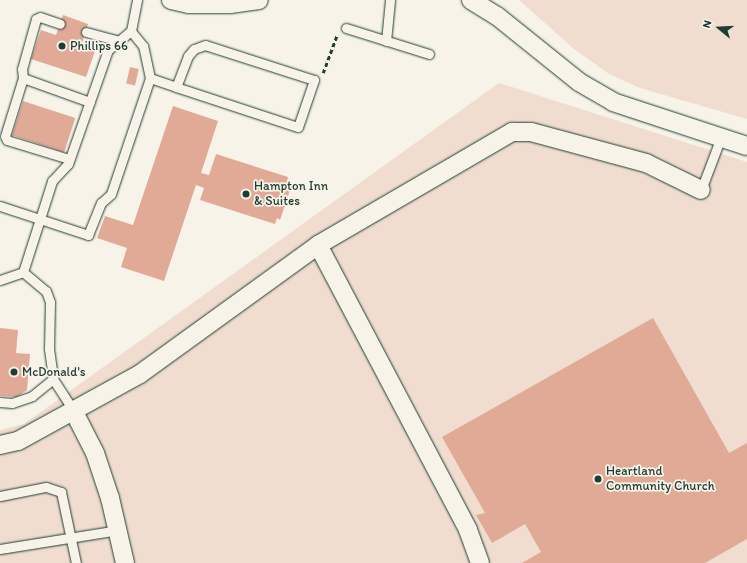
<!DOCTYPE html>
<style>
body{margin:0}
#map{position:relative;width:747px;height:563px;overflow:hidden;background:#f7f3e8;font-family:Itim,sans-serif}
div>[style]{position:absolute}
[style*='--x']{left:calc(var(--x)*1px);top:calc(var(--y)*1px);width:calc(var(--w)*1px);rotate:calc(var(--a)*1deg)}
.built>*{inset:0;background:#f0ddcf}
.building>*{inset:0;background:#e0aa96;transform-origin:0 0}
.path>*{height:2.5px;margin-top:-1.25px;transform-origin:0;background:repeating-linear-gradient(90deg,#1f3d34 0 4px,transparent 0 7px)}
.roads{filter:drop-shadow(0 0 1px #1f3d34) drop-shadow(0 0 1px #1f3d34)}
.lane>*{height:9px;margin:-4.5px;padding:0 4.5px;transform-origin:4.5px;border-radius:4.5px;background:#f7f3e8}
.street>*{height:18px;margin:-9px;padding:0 9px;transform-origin:9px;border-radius:9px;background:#f7f3e8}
.dots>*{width:11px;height:11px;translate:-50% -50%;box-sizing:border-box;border:2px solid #f7f3e8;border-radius:50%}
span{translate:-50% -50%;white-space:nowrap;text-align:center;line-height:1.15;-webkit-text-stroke:3.5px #f7f3e8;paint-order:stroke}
.poi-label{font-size:13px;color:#1f3d34}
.left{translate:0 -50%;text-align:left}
.north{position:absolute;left:699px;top:8px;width:40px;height:40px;-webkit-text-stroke:3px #f7f3e8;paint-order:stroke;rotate:288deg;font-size:11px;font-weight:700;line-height:16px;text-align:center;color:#1f3d34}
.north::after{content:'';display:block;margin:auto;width:14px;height:18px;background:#1f3d34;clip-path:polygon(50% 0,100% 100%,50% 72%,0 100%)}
</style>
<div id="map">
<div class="built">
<div style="clip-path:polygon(519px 0,747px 0,747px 119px,640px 88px,609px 74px,574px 49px)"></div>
<div style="clip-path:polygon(499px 83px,747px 162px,747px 563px,0 563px,0 430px,24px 424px)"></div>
</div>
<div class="building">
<div style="clip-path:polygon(63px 15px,88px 24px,82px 43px,96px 48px,86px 77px,31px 59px,41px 30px,56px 35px)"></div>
<div style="left:130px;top:67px;width:9px;height:17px;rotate:13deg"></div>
<div style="left:23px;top:101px;width:55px;height:36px;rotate:18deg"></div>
<div style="clip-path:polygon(173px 106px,218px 121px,201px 173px,209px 175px,216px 154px,288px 177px,286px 186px,291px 187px,280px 220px,277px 218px,275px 224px,200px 200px,204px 188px,196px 185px,164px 281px,121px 267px,127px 248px,97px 238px,105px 216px,133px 225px)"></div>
<div style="clip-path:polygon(653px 318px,729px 453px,747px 443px,747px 539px,705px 563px,522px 563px,541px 552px,525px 524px,492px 543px,476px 515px,485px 513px,442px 437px)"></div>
<div style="clip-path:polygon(0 328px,18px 330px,16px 353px,30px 354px,27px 390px,17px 397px,0 396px)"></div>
</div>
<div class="path">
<div style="--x:323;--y:73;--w:40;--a:-69.8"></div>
</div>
<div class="roads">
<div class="lane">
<div style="--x:346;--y:28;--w:87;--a:17.4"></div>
<div style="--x:86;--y:32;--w:34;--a:15"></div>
<div style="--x:386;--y:41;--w:41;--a:-84.4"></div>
<div style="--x:23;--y:78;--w:9;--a:-96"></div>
<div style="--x:22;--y:69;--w:52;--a:-74.4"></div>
<div style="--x:36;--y:19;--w:4;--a:-27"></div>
<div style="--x:40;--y:17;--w:21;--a:19"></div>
<div style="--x:150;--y:78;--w:28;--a:19"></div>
<div style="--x:176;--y:87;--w:128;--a:18.2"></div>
<div style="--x:298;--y:127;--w:50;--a:-71.2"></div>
<div style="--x:314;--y:80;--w:114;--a:-162.2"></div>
<div style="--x:205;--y:45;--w:12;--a:160"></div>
<div style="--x:194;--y:49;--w:9;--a:131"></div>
<div style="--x:188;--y:56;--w:33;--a:111"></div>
<div style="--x:69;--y:159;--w:65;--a:-163"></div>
<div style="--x:7;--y:140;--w:4;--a:-117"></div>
<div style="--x:5;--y:136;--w:61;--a:-72.8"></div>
<div style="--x:23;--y:78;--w:71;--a:19.7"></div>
<div style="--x:701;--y:190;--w:57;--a:-69.3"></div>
<div style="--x:0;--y:206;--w:93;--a:18.2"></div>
<div style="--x:88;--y:235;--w:35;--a:-68"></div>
<div style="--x:101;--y:203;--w:13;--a:-42"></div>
<div style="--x:111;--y:194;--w:122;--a:-71.4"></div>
<div style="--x:150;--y:78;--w:33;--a:-102"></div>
<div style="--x:143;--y:46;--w:19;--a:-129"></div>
<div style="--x:23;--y:272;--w:96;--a:-72.3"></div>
<div style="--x:52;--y:181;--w:23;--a:-47"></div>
<div style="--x:68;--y:164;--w:121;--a:-70.7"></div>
<div style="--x:108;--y:50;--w:30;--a:-40"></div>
<div style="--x:131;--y:31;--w:32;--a:-79"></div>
<div style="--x:23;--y:272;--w:30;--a:40"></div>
<div style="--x:46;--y:291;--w:12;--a:70"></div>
<div style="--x:50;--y:302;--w:47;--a:91.2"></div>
<div style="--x:49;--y:349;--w:30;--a:82"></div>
<div style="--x:53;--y:379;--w:37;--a:57"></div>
<div style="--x:0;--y:280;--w:24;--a:-19"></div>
<div style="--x:0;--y:402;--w:12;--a:5"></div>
<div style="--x:12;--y:403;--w:21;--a:-19"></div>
<div style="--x:32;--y:396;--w:27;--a:-39"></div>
<div style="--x:0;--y:496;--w:47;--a:-11.1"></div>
<div style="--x:46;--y:487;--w:16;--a:18"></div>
<div style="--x:61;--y:492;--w:73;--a:78.1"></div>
<div style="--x:0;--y:549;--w:120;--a:-9.1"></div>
</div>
<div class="street">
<div style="--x:171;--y:0;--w:18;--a:13"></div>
<div style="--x:189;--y:4;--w:41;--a:0"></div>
<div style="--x:230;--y:4;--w:29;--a:-8"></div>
<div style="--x:471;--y:0;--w:31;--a:32"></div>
<div style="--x:497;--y:16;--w:105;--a:38.8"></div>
<div style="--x:579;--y:82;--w:39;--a:30"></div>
<div style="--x:613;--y:102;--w:141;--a:18.2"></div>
<div style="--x:318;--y:245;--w:322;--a:62.2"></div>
<div style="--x:468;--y:530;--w:35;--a:70"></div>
<div style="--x:73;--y:410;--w:48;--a:62.9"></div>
<div style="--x:95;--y:453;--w:47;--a:71.6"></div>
<div style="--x:110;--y:498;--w:67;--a:77"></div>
<div style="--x:0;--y:445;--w:18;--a:-13"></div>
<div style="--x:18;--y:441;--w:139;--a:-28.8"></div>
<div style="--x:140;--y:374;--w:220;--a:-35.9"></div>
<div style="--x:318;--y:245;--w:225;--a:-30.2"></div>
<div style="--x:512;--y:132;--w:19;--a:0"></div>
<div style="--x:531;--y:132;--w:119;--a:15.1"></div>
<div style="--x:646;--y:163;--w:61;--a:26.1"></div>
</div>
</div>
<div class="dots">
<div style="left:62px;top:46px;background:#1f3d34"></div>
<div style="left:246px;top:194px;background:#1f3d34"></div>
<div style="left:14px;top:372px;background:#1f3d34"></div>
<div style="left:598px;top:479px;background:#1f3d34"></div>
</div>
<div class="poi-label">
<span class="left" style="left:70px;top:46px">Phillips 66</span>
<span class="left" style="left:254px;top:194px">Hampton Inn<br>&amp; Suites</span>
<span class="left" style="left:22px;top:372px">McDonald's</span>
<span class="left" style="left:606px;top:479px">Heartland<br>Community Church</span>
</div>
<div class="north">N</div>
</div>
